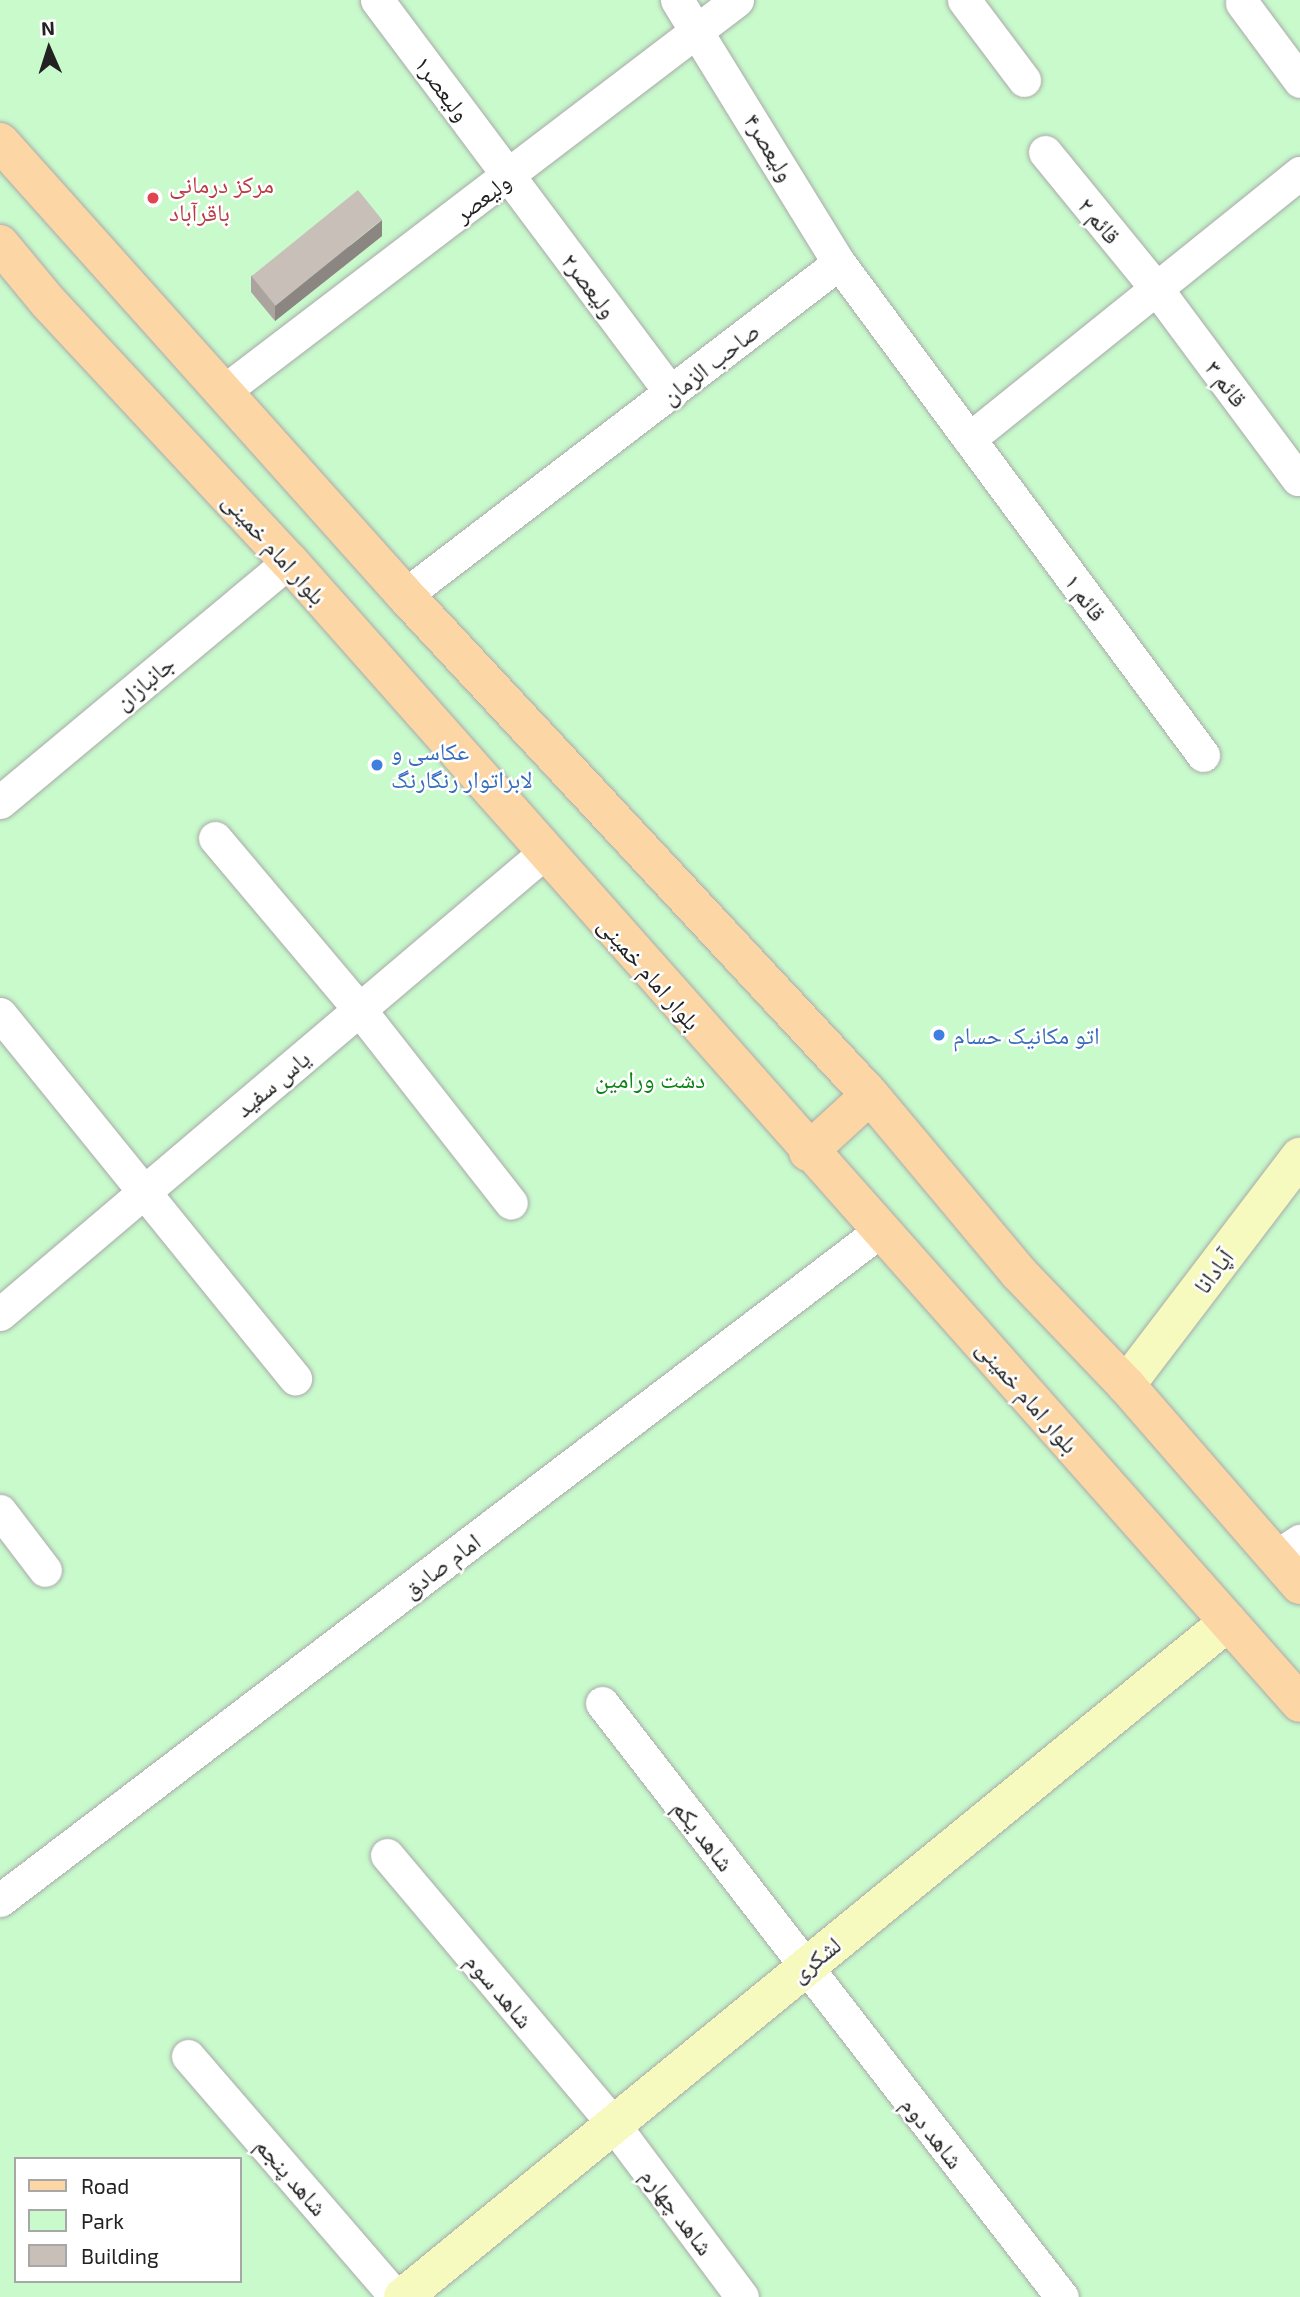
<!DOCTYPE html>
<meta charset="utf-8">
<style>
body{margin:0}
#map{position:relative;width:1300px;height:2297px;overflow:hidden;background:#f2efe9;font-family:"Exo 2","Noto Naskh Arabic",sans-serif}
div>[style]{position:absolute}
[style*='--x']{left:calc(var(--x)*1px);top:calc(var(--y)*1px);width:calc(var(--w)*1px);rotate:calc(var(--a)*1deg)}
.park>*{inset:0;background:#c8facc}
.roads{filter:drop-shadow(0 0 2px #a9a9a9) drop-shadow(0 0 2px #a9a9a9)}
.street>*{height:33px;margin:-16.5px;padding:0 16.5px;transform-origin:16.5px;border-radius:16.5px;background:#fff}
.secondary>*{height:38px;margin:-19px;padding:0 19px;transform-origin:19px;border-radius:19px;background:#f7fabf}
.primary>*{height:38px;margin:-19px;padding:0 19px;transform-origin:19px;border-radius:19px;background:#fcd6a4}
.wall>*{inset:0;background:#aba49e}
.shaded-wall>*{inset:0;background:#8b8681}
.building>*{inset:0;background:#c7bfb8;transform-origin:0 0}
.dots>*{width:19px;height:19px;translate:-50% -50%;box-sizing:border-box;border:4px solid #fff;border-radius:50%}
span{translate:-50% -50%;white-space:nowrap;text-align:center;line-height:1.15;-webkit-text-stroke:5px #fff;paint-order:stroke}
.street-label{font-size:24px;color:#222}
.health-label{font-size:24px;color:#be3a42}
.left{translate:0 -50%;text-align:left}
.shop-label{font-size:24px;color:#366cbe}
.park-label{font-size:24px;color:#0c8416}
.legend{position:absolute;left:14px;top:2157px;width:228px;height:126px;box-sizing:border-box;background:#fff;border:2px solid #a7a7a7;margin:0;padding:9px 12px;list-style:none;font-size:21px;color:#222}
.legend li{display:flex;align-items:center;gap:14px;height:35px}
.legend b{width:35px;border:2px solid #a7a7a7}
.north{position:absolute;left:14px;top:14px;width:70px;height:70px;-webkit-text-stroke:5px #fff;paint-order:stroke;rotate:357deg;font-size:19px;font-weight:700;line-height:28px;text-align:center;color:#222}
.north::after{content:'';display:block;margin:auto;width:24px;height:32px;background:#222;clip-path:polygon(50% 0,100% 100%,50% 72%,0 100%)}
</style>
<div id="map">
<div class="park">
<div style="clip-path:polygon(evenodd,0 0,1300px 0,1300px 2297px,0 2297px,0 0,16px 2159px,240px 2159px,240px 2281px,16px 2281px,16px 2159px)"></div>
</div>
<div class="roads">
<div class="street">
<div style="--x:377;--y:0;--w:491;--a:53.2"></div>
<div style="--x:677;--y:0;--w:309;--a:58.4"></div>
<div style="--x:839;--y:263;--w:612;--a:53.5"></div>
<div style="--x:964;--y:0;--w:100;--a:53.1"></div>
<div style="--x:1242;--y:3;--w:97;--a:53.4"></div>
<div style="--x:1045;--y:152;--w:176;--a:50.8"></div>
<div style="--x:1156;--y:288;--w:238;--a:53.4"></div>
<div style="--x:224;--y:391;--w:645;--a:-37.31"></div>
<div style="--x:969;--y:439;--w:425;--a:-38.8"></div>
<div style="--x:405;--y:595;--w:546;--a:-37.42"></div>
<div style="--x:0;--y:802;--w:376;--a:-39.8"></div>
<div style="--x:215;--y:838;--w:224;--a:49.9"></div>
<div style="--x:359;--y:1009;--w:246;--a:51.9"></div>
<div style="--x:0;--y:1014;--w:469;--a:51"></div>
<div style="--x:0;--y:1314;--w:713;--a:-40.28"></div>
<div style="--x:0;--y:1511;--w:74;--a:52.7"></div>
<div style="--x:1275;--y:1557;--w:30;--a:-33"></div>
<div style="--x:602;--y:1703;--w:751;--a:52.25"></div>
<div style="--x:387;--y:1855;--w:353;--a:49.9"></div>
<div style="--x:614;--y:2125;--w:214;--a:53.3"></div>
<div style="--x:0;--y:1900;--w:1107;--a:-37.25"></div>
<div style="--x:188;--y:2056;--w:318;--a:49.2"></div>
</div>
<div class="secondary">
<div style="--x:1126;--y:1385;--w:287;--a:-52.7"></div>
<div style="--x:403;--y:2297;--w:1066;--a:-39.29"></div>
</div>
<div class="primary">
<div style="--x:0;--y:142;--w:608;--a:48.2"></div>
<div style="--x:405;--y:595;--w:683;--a:47.08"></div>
<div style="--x:870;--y:1095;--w:232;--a:50.1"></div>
<div style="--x:1019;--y:1273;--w:155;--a:46.3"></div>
<div style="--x:1126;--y:1385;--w:265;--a:49"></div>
<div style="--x:0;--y:244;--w:75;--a:50.4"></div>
<div style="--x:48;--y:302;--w:354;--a:47.1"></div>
<div style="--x:289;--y:561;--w:1525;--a:48.48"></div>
<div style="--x:808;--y:1152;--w:84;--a:-42.6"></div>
</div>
</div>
<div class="wall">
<div style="clip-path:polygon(382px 236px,275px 321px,251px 292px,251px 276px)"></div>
</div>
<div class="shaded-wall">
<div style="clip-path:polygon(382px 220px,382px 236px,275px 321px,275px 306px)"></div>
</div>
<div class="building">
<div style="left:358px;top:190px;width:38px;height:137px;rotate:51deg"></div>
</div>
<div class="dots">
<div style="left:153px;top:198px;background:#e0444e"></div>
<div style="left:377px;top:765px;background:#3f7fe0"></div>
<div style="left:939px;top:1035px;background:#3f7fe0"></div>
</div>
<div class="street-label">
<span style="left:443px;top:88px;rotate:53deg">ولیعصر۱</span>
<span style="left:770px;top:147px;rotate:59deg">ولیعصر۴</span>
<span style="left:482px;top:197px;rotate:-37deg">ولیعصر</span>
<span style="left:1100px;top:220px;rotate:51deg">قائم ۲</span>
<span style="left:590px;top:285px;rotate:53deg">ولیعصر۲</span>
<span style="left:710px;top:363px;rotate:-38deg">صاحب الزمان</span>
<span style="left:1227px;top:383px;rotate:53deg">قائم ۳</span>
<span style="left:275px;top:548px;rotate:48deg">بلوار امام خمینی</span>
<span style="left:1086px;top:597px;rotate:54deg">قائم ۱</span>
<span style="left:144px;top:682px;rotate:-40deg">جانبازان</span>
<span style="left:650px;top:973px;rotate:49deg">بلوار امام خمینی</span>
<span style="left:272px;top:1083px;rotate:-40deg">یاس سفید</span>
<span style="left:1213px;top:1271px;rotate:-53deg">آپادانا</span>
<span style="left:1028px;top:1396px;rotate:49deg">بلوار امام خمینی</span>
<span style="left:441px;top:1565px;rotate:-37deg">امام صادق</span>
<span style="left:704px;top:1835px;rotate:52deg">شاهد یکم</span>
<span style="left:815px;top:1959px;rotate:-39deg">لشکری</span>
<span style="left:500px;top:1990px;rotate:50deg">شاهد سوم</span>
<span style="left:933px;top:2132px;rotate:52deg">شاهد دوم</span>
<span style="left:292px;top:2176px;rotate:49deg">شاهد پنجم</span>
<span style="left:678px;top:2211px;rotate:53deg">شاهد چهارم</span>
</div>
<div class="health-label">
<span class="left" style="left:169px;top:198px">مرکز درمانی<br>باقرآباد</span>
</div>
<div class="shop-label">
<span class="left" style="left:391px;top:765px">عکاسی و<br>لابراتوار رنگارنگ</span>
<span class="left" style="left:953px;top:1035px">اتو مکانیک حسام</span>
</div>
<div class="park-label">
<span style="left:650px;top:1079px">دشت ورامین</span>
</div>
<ul class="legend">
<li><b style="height:9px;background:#fcd6a4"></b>Road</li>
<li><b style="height:19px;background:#c8facc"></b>Park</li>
<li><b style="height:19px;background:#c7bfb8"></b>Building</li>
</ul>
<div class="north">N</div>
</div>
